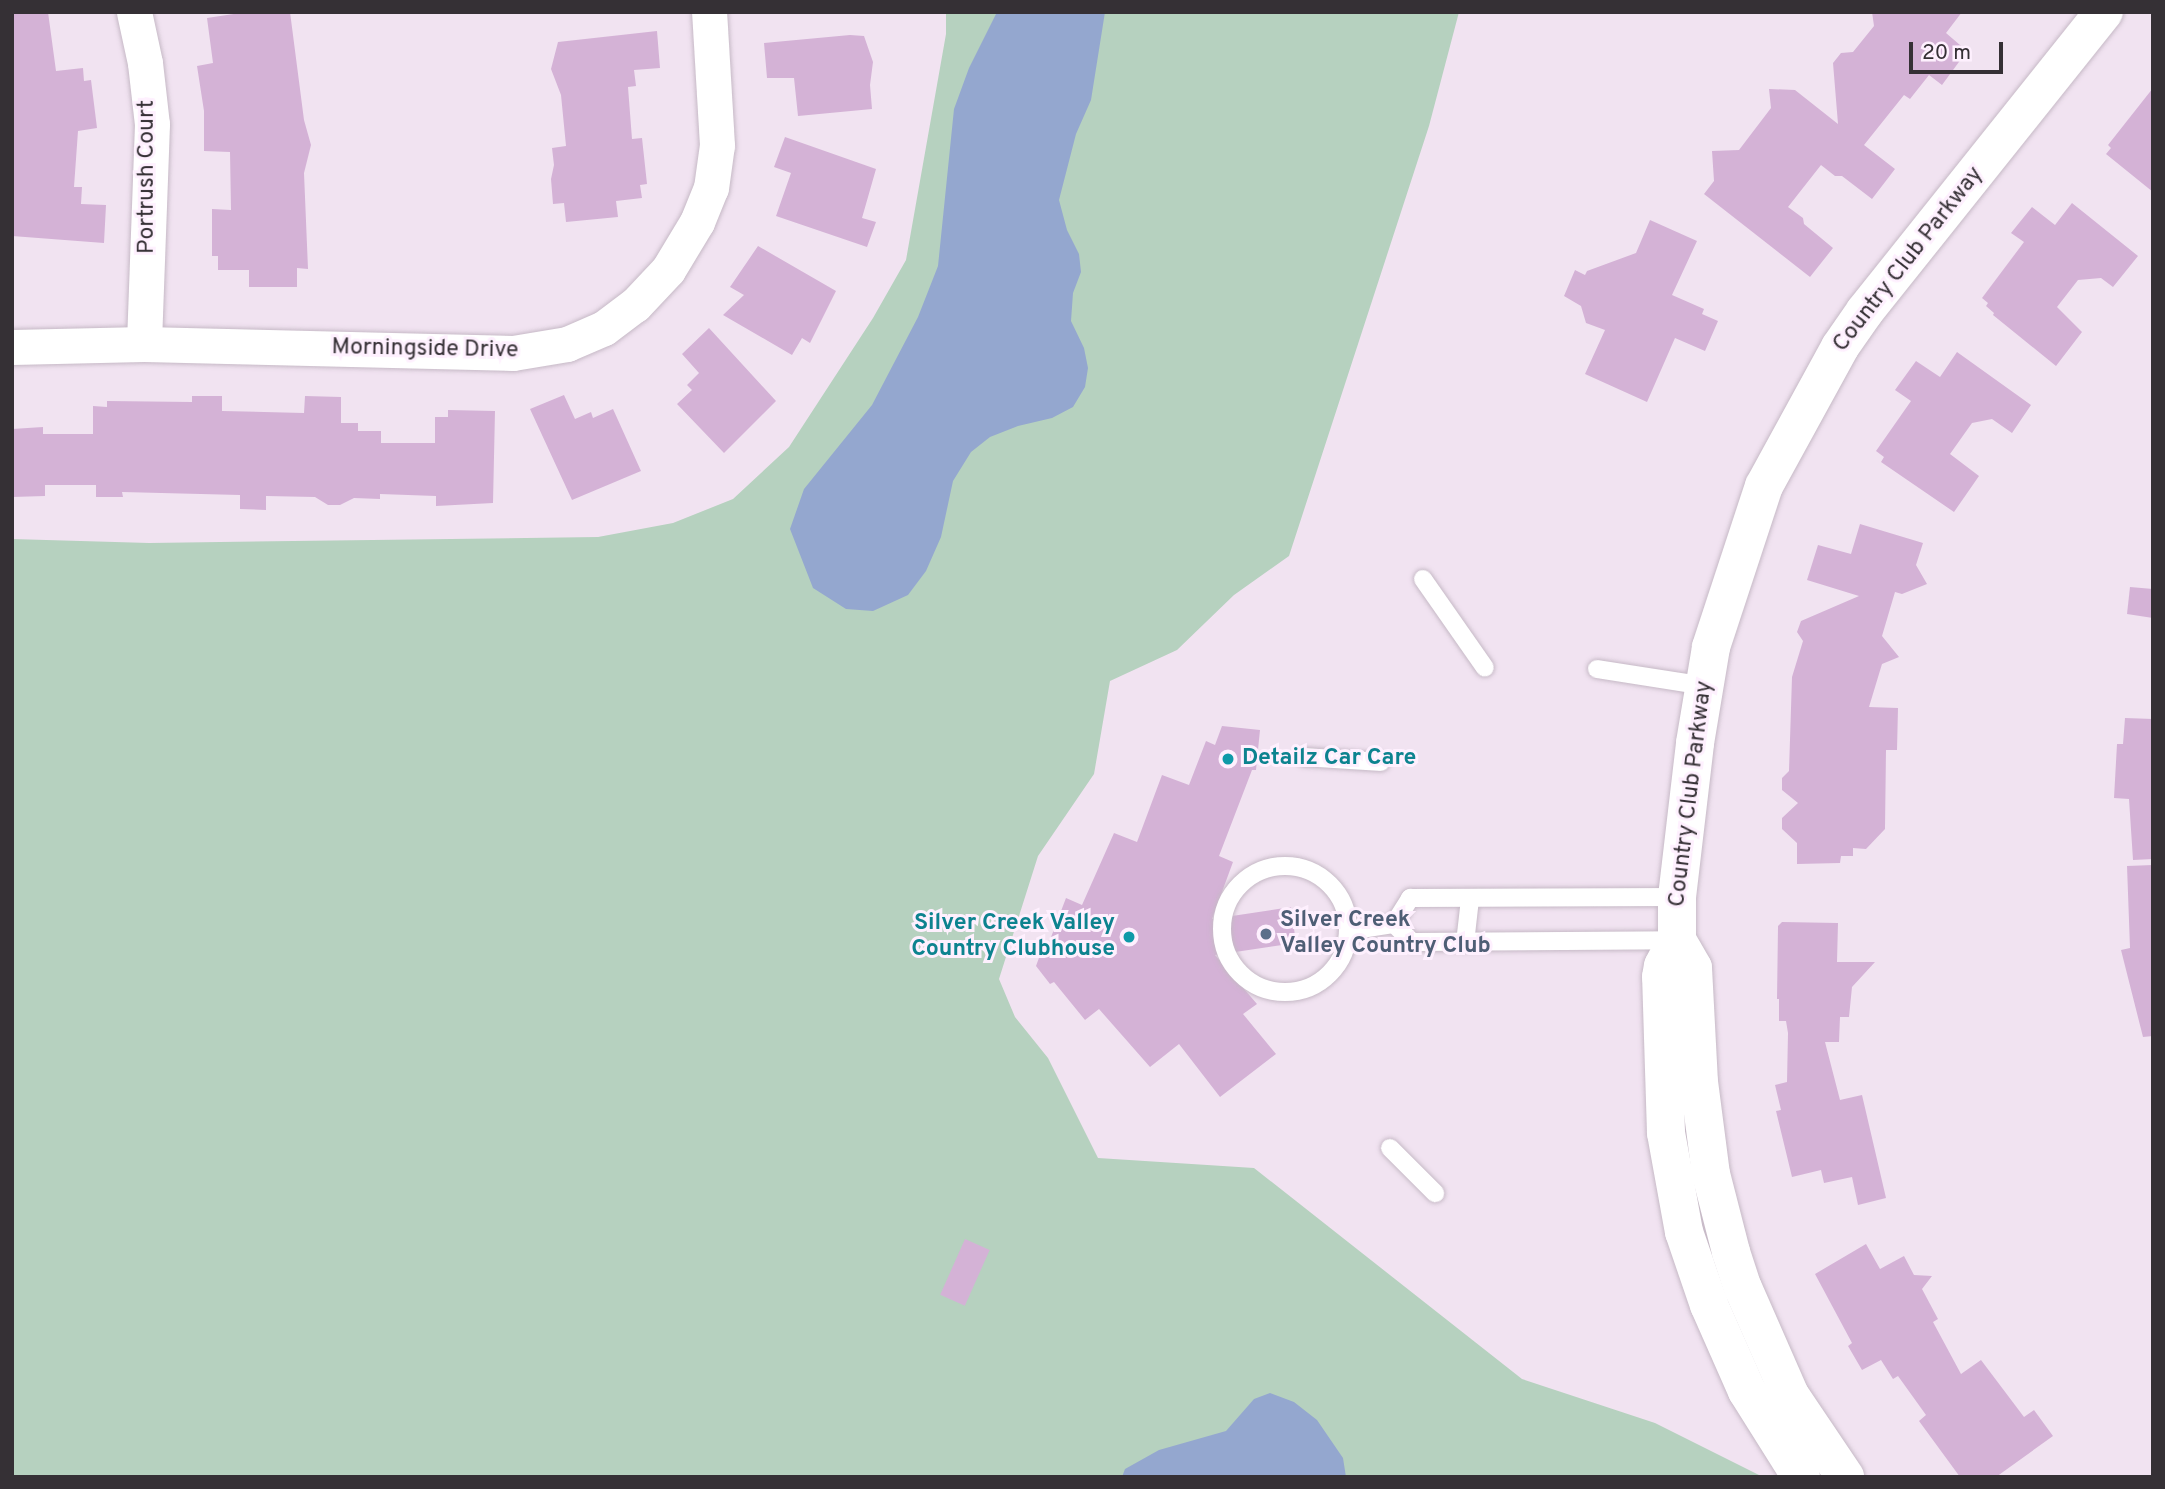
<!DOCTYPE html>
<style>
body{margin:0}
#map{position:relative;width:2165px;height:1489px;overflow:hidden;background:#f1e3f1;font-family:Overpass,sans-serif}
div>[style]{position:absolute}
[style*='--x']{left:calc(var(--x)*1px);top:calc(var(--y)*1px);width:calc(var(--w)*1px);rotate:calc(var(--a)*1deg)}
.green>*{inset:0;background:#b6d1bf}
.water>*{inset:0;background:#94a7cf}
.building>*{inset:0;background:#d4b2d6;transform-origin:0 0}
.roads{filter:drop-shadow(0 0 2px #c6b9c6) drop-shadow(0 0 2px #c6b9c6)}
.service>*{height:18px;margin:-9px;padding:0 9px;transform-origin:9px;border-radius:9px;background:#fff}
.service>.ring{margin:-9px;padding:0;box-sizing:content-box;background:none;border:18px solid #fff;border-radius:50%}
.minor>*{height:35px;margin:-17.5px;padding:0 17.5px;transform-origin:17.5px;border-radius:17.5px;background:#fff}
.tertiary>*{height:38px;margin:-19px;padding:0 19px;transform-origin:19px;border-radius:19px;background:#fff}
.dots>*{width:19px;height:19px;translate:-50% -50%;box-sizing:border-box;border:4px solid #fef0fe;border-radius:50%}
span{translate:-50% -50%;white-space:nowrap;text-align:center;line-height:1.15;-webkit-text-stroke:6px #fef0fe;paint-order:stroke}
.street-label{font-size:23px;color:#353035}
.culture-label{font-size:23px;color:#0d838f;font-weight:700}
.left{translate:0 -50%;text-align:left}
.right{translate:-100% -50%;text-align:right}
.service-label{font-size:23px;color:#4e5e75;font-weight:700}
.frame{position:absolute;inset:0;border:14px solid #353035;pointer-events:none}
.scale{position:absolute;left:1909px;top:42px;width:94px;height:32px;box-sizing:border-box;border:4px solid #353035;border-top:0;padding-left:9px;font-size:21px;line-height:24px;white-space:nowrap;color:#353035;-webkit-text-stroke:5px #fef0fe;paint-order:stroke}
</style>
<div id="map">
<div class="green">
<div style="clip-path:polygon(946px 12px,1459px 12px,1429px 126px,1289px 556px,1234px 595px,1177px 650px,1110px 681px,1094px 774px,1038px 856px,999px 979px,1015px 1017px,1048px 1058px,1098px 1158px,1254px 1168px,1522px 1379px,1655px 1423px,1763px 1477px,12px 1477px,12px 539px,149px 543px,598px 537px,673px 523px,733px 499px,789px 447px,873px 318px,906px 260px,946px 34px)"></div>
</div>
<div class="water">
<div style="clip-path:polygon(997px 12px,1105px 12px,1091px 100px,1076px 134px,1059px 200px,1067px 230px,1079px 254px,1081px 272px,1073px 293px,1071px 321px,1084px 348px,1088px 368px,1085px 387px,1073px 407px,1052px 418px,1018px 426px,990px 437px,971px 452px,953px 481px,941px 537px,926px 571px,908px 595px,873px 611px,846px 609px,813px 588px,790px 529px,804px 489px,872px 405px,918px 317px,938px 266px,954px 109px,969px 68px)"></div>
<div style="clip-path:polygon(1270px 1393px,1294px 1402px,1317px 1420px,1343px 1458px,1346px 1477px,1122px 1477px,1125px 1469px,1159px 1450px,1226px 1431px,1254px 1399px)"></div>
</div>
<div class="building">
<div style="clip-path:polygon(12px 12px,48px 12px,56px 71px,83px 68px,84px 81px,91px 80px,97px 128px,78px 131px,74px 187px,82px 187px,81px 204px,106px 205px,104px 243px,12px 236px)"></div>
<div style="clip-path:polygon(247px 12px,290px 12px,304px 120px,311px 145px,304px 173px,308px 269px,297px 268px,297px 287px,249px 287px,249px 270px,218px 270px,218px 256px,212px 256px,212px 209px,231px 210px,230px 152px,204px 151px,204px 111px,197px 66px,213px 63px,207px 18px)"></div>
<div style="clip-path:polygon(1872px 12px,1962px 12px,1946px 33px,1967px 51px,1942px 85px,1929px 75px,1910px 99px,1904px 95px,1864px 145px,1895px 169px,1872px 199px,1842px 176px,1835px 176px,1821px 165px,1788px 207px,1803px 218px,1804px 224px,1833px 248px,1810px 277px,1704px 194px,1714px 181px,1712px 151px,1739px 150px,1771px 108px,1769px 89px,1795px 90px,1838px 124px,1833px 63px,1841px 53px,1853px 52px,1874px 26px)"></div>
<div style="clip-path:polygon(657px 31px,660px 68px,634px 70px,636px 86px,628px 87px,632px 139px,642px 138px,647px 184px,640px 185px,642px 198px,616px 201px,618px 217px,566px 222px,564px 203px,553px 204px,551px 179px,554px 165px,552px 148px,566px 146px,561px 95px,551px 69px,558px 42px)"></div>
<div style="clip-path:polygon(850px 35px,864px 36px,873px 62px,870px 85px,872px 109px,798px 116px,794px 78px,767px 78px,764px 43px)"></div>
<div style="clip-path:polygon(2153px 88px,2153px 192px,2106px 154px,2111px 148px,2108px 145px)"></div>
<div style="clip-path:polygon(785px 137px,876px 169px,862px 218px,876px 222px,867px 247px,776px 216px,791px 173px,774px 167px)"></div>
<div style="clip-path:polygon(2072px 203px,2138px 256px,2113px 287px,2101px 278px,2078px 280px,2057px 307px,2082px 332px,2056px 366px,1993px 315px,1994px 313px,1986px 306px,1988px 303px,1982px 298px,2024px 242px,2011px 233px,2032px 207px,2055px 225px)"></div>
<div style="clip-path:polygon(1650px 220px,1697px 241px,1672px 295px,1704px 309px,1702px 314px,1718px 321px,1705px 351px,1675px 338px,1647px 402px,1585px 374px,1605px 330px,1586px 323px,1581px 306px,1564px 296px,1575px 270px,1585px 275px,1587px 271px,1636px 253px)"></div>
<div style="clip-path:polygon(758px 246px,836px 291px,810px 343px,802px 338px,792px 355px,723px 315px,744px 295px,730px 287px)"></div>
<div style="clip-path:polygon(709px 328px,776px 401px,724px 453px,677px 404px,692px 390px,687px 385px,699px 373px,682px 354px)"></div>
<div style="clip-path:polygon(1957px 352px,2031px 405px,2012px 433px,1992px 419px,1972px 423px,1950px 454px,1979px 476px,1954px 512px,1881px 462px,1884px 457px,1876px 451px,1911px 401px,1895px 390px,1916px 361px,1940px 377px)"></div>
<div style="clip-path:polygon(564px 395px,575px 419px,591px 412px,593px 418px,613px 409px,641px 471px,572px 500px,530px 409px)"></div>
<div style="clip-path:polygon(192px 396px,222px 396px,222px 411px,304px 413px,305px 396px,341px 397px,341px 423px,358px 423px,358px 431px,381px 431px,381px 443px,435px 443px,435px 417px,448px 417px,448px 410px,495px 411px,493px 503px,436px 506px,436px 496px,380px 494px,380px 499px,354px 498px,340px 505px,328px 505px,315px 497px,266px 496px,266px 510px,240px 509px,240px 495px,122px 492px,123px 497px,96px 497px,96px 485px,45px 485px,45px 496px,12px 497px,12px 429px,43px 427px,43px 434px,93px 434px,93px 406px,107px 407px,107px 401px,192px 402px)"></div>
<div style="clip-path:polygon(1860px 524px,1923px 543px,1916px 565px,1927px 584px,1902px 594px,1895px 592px,1882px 636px,1899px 657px,1882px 664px,1869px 707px,1898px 708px,1897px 750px,1886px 750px,1885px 829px,1866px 849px,1853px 848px,1853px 856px,1841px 856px,1840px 863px,1797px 864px,1797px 843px,1782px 829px,1782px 818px,1798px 803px,1782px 790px,1782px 778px,1789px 771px,1792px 677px,1803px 641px,1797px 632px,1801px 621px,1859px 596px,1807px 580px,1818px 545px,1851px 554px)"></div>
<div style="clip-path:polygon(2130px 587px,2153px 589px,2153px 618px,2127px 614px)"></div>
<div style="clip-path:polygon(2125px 718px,2153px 719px,2153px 859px,2133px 860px,2129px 799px,2114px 798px,2117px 744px,2123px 744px)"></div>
<div style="clip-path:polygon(1222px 726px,1260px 730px,1256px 770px,1252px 770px,1219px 856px,1233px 862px,1212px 919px,1291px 907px,1296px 943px,1215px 955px,1257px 1004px,1243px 1014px,1276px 1054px,1220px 1097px,1179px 1044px,1150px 1067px,1099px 1009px,1085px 1020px,1054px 982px,1050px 984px,1036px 966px,1044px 944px,1048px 945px,1066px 898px,1082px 905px,1114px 833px,1137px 842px,1162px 775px,1189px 785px,1206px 741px,1215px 745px)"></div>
<div style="clip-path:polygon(2153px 865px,2153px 1036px,2143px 1037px,2121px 950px,2130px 948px,2127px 866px)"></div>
<div style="clip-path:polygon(1782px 922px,1838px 923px,1837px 962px,1875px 962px,1852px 987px,1849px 1017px,1840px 1017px,1839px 1042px,1825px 1042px,1840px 1100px,1862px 1095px,1886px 1198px,1858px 1205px,1852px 1177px,1824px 1183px,1821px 1170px,1792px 1177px,1776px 1111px,1781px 1110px,1775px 1085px,1787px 1082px,1788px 1033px,1786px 1021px,1779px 1021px,1779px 999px,1777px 999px,1778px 926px)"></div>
<div style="left:965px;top:1239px;width:27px;height:61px;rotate:24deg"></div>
<div style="clip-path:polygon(1866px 1244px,1880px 1269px,1904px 1256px,1914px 1275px,1932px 1276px,1922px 1289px,1938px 1319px,1933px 1322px,1961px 1374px,1981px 1360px,2024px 1417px,2034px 1410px,2053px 1436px,1996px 1477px,1960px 1477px,1919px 1421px,1926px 1415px,1898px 1376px,1893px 1379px,1881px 1360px,1862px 1370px,1848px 1346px,1852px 1343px,1815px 1274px)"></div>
</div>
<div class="roads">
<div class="service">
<div style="--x:1423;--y:579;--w:108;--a:55.1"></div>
<div style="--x:1597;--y:669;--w:109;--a:8.9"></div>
<div style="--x:1304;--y:757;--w:77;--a:3.7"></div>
<div class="ring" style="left:1222px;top:866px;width:108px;height:108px"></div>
<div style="--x:1394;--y:924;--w:25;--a:45"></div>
<div style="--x:1412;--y:942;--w:265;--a:-0.4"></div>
<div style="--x:1348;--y:931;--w:47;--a:-8.7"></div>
<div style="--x:1394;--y:924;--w:31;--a:-58"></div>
<div style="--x:1410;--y:898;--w:267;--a:-0.2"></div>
<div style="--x:1465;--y:943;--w:44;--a:-83.5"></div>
<div style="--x:1390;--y:1148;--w:64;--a:45"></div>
</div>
<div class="minor">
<div style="--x:134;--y:12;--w:52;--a:77.8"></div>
<div style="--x:145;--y:63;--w:61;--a:83.5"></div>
<div style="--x:152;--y:124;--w:220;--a:92.1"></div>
<div style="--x:12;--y:347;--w:132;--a:-1.3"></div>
<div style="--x:144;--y:344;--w:369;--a:1.4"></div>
<div style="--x:513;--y:353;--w:55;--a:-9.5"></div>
<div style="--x:567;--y:344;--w:40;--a:-23.4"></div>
<div style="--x:604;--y:328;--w:39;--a:-37"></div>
<div style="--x:635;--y:305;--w:48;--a:-46.7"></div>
<div style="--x:668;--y:270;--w:56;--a:-58.9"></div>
<div style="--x:697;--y:222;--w:37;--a:-68"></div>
<div style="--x:711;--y:188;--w:43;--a:-82.1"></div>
<div style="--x:717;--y:145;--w:133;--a:-93.4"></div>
</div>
<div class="tertiary">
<div style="--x:1677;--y:940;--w:32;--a:60"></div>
<div style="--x:1693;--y:968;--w:114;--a:87"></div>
<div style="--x:1699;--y:1082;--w:93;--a:82.6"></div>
<div style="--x:1711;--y:1174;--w:81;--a:75.6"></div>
<div style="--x:1731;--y:1252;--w:38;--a:72"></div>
<div style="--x:1743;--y:1288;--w:117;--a:66.3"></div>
<div style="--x:1790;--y:1395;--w:99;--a:56.1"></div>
<div style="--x:1801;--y:1477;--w:102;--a:-122.1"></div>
<div style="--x:1747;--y:1391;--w:94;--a:-113.8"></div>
<div style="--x:1709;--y:1305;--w:77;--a:-108.9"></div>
<div style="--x:1684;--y:1232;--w:101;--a:-100.3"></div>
<div style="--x:1666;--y:1133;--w:156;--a:-91.8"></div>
<div style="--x:1661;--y:977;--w:11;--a:-80"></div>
<div style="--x:1663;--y:966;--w:30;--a:-62"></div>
<div style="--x:1677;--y:940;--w:43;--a:-90"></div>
<div style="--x:1677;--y:897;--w:155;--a:-83.3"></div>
<div style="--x:1695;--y:743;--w:97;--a:-80.5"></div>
<div style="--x:1711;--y:647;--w:169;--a:-71.8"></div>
<div style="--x:1764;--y:486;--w:158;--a:-61.3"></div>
<div style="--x:1840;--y:347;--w:44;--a:-55.2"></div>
<div style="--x:1865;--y:311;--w:383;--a:-51.4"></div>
</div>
</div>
<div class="dots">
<div style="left:1228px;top:759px;background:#0f9aa8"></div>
<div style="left:1266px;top:934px;background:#5c6f8a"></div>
<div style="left:1129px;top:937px;background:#0f9aa8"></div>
</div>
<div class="street-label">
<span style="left:148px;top:177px;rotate:-90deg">Portrush Court</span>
<span style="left:1909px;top:260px;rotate:-52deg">Country Club Parkway</span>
<span style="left:425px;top:350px;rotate:1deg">Morningside Drive</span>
<span style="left:1692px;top:794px;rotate:-83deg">Country Club Parkway</span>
</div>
<div class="culture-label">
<span class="left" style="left:1242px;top:759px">Detailz Car Care</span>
<span class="right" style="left:1115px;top:937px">Silver Creek Valley<br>Country Clubhouse</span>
</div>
<div class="service-label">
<span class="left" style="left:1280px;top:934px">Silver Creek<br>Valley Country Club</span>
</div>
<div class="frame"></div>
<div class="scale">20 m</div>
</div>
